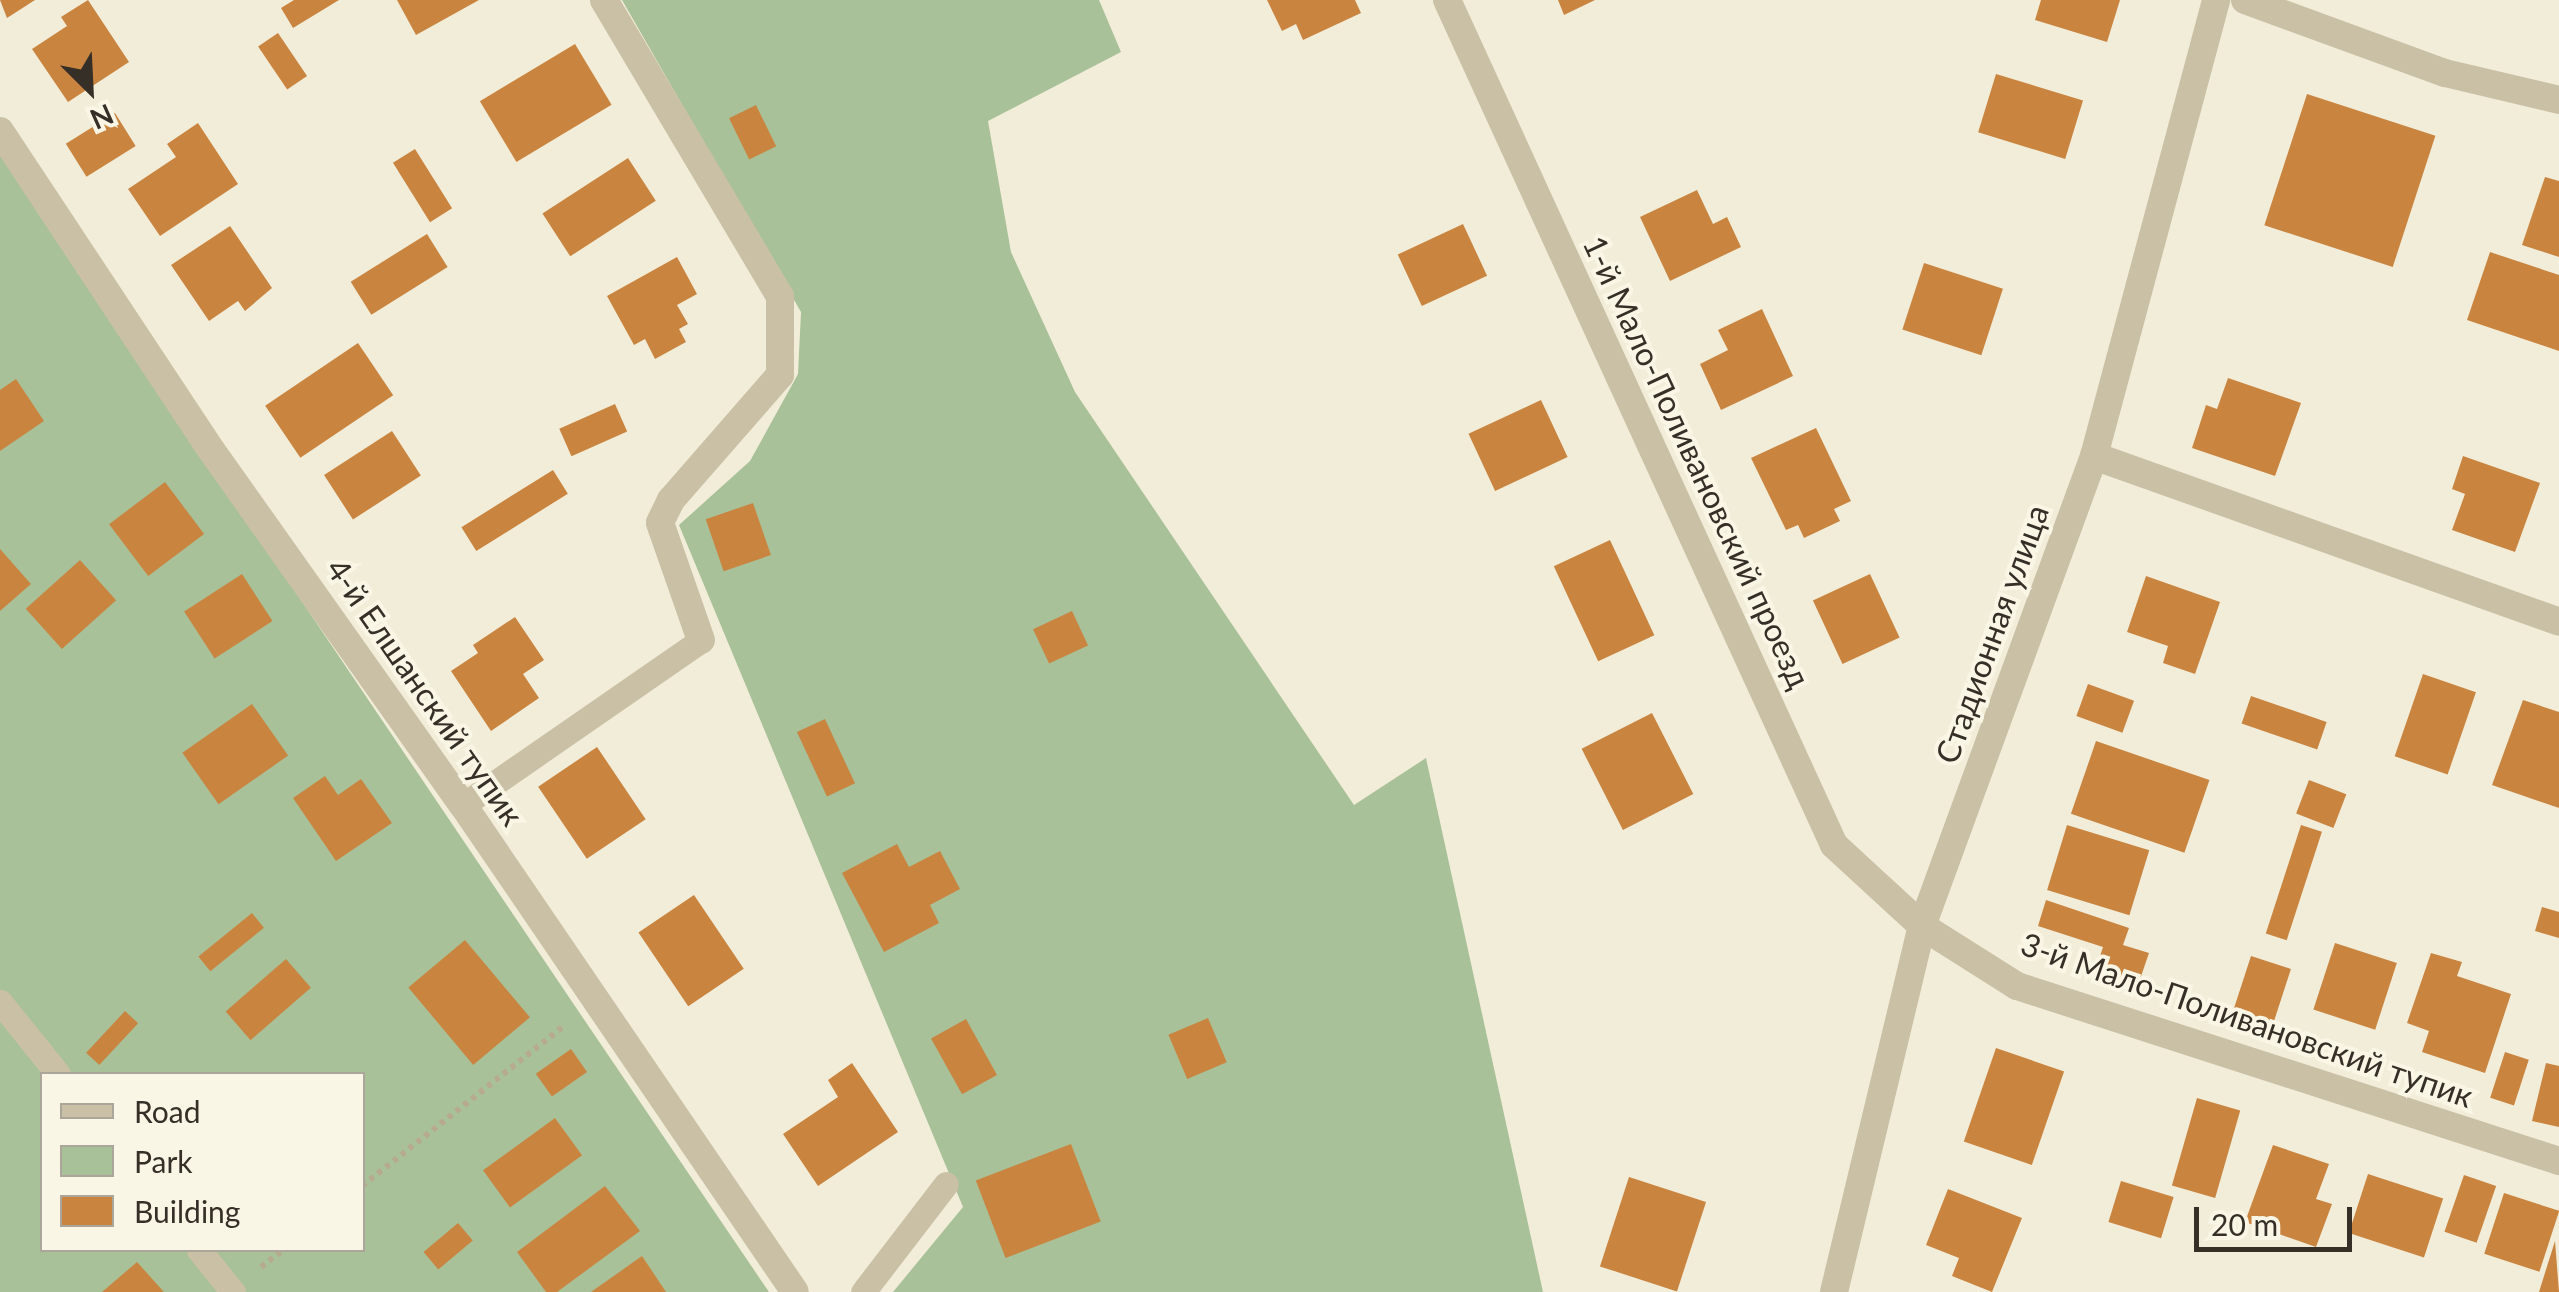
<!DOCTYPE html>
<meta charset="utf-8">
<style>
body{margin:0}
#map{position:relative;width:2559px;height:1292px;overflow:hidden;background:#f2edd9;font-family:Lato,sans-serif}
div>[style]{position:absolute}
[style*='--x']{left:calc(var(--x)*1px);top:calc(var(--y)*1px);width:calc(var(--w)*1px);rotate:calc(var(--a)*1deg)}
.green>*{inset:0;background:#a9c199}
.building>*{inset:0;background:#c98540;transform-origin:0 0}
.path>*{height:6px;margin-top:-3px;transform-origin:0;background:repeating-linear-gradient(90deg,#b6aa8f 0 5px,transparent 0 10px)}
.service>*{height:25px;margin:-12.5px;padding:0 12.5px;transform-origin:12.5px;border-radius:12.5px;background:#cac0a5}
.minor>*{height:28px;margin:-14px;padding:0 14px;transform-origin:14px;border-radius:14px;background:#cac0a5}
span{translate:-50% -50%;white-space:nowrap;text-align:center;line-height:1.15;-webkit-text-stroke:8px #faf6e6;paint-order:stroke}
.street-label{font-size:32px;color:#362f27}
.legend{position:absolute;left:40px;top:1072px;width:325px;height:180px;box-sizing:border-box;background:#faf6e6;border:2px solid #aca69a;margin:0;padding:12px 18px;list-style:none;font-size:30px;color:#362f27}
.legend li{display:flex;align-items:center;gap:20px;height:50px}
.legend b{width:50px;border:2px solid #aca69a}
.north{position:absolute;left:40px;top:40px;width:100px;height:100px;-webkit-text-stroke:8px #faf6e6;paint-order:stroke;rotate:156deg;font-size:28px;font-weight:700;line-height:40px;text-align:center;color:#362f27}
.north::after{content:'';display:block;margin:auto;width:35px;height:45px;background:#362f27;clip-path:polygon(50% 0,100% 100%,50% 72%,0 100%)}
.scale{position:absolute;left:2194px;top:1207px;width:158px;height:45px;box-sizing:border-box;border:5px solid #362f27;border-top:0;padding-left:12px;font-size:30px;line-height:35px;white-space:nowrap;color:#362f27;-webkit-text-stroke:8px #faf6e6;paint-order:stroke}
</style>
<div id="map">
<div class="green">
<div style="clip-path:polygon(622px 0,1099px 0,1121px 52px,988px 121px,1011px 252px,1075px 392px,1354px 805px,1426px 758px,1543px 1292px,893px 1292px,963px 1207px,679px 525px,750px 461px,798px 374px,801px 312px)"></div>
<div style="clip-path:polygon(evenodd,0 154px,581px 1015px,769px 1292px,0 1292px,0 154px,42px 1074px,362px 1074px,362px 1250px,42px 1250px,42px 1074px)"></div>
</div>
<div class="building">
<div style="clip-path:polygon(0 0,35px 0,7px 18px)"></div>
<div style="clip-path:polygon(88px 0,129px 62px,68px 102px,32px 49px,67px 26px,61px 17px)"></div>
<div style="clip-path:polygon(294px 0,339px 0,293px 28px,281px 8px)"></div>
<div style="clip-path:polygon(397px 0,479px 0,416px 35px)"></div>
<div style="clip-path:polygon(1267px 0,1355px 0,1361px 13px,1303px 40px,1296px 24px,1282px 31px)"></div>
<div style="clip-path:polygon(1558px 0,1595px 0,1564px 15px)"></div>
<div style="clip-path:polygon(2041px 0,2120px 0,2107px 42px,2035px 20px)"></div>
<div style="left:278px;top:33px;width:52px;height:24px;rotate:56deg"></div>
<div style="left:575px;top:44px;width:71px;height:111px;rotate:59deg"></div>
<div style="left:1996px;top:74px;width:91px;height:61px;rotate:17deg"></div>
<div style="left:2307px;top:94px;width:135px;height:138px;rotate:18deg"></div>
<div style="left:756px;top:105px;width:46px;height:30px;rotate:64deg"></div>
<div style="left:115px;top:113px;width:39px;height:58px;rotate:58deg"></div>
<div style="clip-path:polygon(198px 123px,238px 184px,160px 236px,128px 189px,176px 157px,167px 144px)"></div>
<div style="left:415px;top:149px;width:70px;height:26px;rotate:58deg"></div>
<div style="left:628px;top:158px;width:51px;height:102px;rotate:57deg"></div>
<div style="clip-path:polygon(2545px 177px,2559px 181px,2559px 257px,2522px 245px)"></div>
<div style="clip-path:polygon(1697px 190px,1713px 224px,1727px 217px,1741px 247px,1670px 281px,1640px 217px)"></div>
<div style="left:1463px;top:224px;width:57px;height:72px;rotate:65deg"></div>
<div style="clip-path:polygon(230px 226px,272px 288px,245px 311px,238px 301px,209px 321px,171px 265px)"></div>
<div style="left:427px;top:234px;width:39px;height:90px;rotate:58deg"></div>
<div style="clip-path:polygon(2490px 252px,2559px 275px,2559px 351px,2467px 320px)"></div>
<div style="clip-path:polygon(677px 257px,697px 294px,677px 305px,688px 324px,679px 329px,686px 342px,655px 359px,645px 339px,634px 345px,607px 296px)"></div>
<div style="left:1924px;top:263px;width:83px;height:70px;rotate:18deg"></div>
<div style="clip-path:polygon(1762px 309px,1793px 376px,1721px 410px,1700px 364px,1728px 350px,1718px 330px)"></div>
<div style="left:358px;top:343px;width:63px;height:112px;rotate:56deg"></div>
<div style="clip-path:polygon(2228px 378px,2301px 403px,2275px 476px,2192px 448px,2206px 405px,2217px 409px)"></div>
<div style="clip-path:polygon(16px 379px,44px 421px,0 451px,0 390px)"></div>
<div style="left:1541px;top:400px;width:63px;height:80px;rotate:65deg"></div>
<div style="left:615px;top:404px;width:30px;height:61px;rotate:66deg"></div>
<div style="clip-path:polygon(1816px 428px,1851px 501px,1834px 509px,1840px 521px,1804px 538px,1798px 525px,1786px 530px,1751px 458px)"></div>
<div style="left:392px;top:431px;width:53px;height:81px;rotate:57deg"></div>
<div style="clip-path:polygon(2463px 456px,2540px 483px,2515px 552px,2452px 530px,2465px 494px,2452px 489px)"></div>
<div style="left:553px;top:470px;width:28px;height:108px;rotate:58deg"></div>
<div style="left:165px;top:482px;width:65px;height:70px;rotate:53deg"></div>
<div style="left:753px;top:503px;width:55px;height:50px;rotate:71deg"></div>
<div style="left:1610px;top:540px;width:105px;height:62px;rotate:65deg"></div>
<div style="clip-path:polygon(0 549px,31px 584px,0 611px)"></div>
<div style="left:80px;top:560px;width:54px;height:73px;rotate:48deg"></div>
<div style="left:242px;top:574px;width:56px;height:69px;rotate:57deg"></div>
<div style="left:1870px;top:574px;width:70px;height:63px;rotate:65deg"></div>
<div style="clip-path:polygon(2146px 576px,2220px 602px,2195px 674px,2163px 663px,2168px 646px,2127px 632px)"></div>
<div style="left:1072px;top:611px;width:38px;height:43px;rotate:65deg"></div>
<div style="clip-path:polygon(515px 617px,544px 660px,523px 674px,539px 698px,491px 731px,451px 671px,478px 653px,473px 645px)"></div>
<div style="left:2423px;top:674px;width:56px;height:87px;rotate:19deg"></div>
<div style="left:2088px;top:684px;width:49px;height:34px;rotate:20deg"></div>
<div style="left:2251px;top:696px;width:80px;height:29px;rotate:19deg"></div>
<div style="clip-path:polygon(2523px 700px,2559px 712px,2559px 808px,2492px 785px)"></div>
<div style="left:252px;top:704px;width:63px;height:85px;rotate:55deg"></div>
<div style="left:1652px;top:713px;width:91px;height:79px;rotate:63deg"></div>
<div style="left:825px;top:719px;width:71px;height:31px;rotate:65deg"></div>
<div style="left:2096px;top:741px;width:120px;height:77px;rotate:19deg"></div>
<div style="left:597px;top:747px;width:87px;height:71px;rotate:56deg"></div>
<div style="clip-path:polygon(325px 776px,338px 795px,361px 779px,392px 823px,336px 861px,293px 798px)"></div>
<div style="left:2309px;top:780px;width:40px;height:36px;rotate:21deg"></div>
<div style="left:2067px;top:825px;width:86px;height:68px;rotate:17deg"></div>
<div style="left:2301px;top:825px;width:22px;height:114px;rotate:18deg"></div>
<div style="clip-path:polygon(897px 844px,909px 867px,940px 851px,960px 889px,930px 905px,939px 923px,884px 952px,842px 873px)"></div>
<div style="left:694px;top:895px;width:89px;height:67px;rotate:56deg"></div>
<div style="clip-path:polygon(2046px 900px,2129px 928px,2123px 945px,2149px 953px,2136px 991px,2093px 978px,2103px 947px,2038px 926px)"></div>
<div style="clip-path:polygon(2542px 907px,2559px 912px,2559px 938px,2535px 931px)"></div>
<div style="left:252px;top:913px;width:19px;height:69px;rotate:51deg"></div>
<div style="left:465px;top:940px;width:101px;height:74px;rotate:50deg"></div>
<div style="left:2335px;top:943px;width:65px;height:70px;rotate:18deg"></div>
<div style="clip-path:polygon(2431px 953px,2462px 962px,2457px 976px,2511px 994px,2485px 1073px,2422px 1052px,2429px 1031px,2407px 1023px)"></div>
<div style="left:2251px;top:956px;width:42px;height:64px;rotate:18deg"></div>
<div style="left:286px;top:959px;width:38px;height:80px;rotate:49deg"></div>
<div style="left:125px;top:1011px;width:18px;height:57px;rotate:43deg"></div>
<div style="left:1208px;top:1018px;width:48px;height:43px;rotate:67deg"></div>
<div style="left:966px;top:1019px;width:64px;height:40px;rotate:61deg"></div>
<div style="left:1996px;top:1048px;width:72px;height:99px;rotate:19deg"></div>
<div style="left:571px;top:1049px;width:28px;height:43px;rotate:55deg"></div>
<div style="left:2505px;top:1052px;width:25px;height:48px;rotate:18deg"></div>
<div style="clip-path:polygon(852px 1063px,898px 1132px,818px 1186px,783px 1134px,838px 1097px,828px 1080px)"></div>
<div style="clip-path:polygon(2546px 1063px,2559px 1066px,2559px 1127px,2532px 1121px)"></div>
<div style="left:2197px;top:1098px;width:45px;height:91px;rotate:16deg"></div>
<div style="left:555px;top:1118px;width:46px;height:89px;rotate:54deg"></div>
<div style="left:1071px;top:1144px;width:83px;height:102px;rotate:69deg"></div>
<div style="clip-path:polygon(2273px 1145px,2329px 1164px,2316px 1199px,2332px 1204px,2316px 1247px,2245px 1222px)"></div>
<div style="left:2368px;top:1174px;width:79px;height:62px;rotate:18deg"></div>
<div style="left:2464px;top:1175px;width:34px;height:60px;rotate:19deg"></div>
<div style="left:1629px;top:1177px;width:81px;height:94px;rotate:18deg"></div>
<div style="left:2121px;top:1181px;width:55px;height:43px;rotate:17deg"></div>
<div style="clip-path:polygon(605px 1186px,640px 1231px,557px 1292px,546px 1292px,517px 1252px)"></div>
<div style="clip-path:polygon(1948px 1189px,2022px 1218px,1992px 1292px,1952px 1276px,1959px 1258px,1926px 1245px)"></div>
<div style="left:2504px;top:1193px;width:58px;height:64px;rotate:18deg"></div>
<div style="left:458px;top:1223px;width:23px;height:45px;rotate:50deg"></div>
<div style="clip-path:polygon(2555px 1241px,2559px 1292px,2539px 1292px)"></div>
<div style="clip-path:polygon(642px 1256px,666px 1292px,591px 1292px)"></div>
<div style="clip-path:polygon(137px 1262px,164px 1292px,102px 1292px)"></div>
</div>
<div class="path">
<div style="--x:362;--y:1186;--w:259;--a:-38.4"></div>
<div style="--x:261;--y:1267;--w:28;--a:-38"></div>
</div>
<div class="service">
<div style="--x:463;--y:805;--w:290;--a:-34.7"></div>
<div style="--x:0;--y:1002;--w:92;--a:51.1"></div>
<div style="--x:199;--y:1250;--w:54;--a:51"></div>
<div style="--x:863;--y:1292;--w:136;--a:-52.5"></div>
</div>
<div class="minor">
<div style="--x:604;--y:0;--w:344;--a:59.3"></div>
<div style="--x:780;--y:296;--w:79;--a:90"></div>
<div style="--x:780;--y:375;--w:166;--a:131.1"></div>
<div style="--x:671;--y:500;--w:25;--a:116"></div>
<div style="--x:660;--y:523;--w:124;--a:70.7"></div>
<div style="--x:1447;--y:0;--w:929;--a:65.39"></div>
<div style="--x:1834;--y:845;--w:120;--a:42.6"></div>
<div style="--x:1922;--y:926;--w:112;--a:32.3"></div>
<div style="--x:2017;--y:986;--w:570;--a:17.89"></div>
<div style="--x:2245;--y:0;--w:213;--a:20.1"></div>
<div style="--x:2445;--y:73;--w:117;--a:13.3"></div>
<div style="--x:0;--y:131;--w:375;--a:56.5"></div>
<div style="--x:207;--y:444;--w:443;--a:54.7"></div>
<div style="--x:463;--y:805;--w:589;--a:55.72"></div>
<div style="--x:2094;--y:456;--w:494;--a:19.6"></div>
<div style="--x:1834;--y:1292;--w:376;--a:-76.5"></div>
<div style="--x:1922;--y:926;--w:500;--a:-69.9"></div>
<div style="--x:2094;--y:456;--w:472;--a:-75"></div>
</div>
<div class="street-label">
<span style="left:1697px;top:462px;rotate:65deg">1-й Мало-Поливановский проезд</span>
<span style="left:1992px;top:634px;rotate:-70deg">Стадионная улица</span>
<span style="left:425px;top:692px;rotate:55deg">4-й Елшанский тупик</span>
<span style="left:2247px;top:1020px;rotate:19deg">3-й Мало-Поливановский тупик</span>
</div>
<ul class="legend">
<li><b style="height:12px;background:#cac0a5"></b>Road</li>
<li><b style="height:28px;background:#a9c199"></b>Park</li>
<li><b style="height:28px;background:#c98540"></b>Building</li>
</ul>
<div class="north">N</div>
<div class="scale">20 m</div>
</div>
